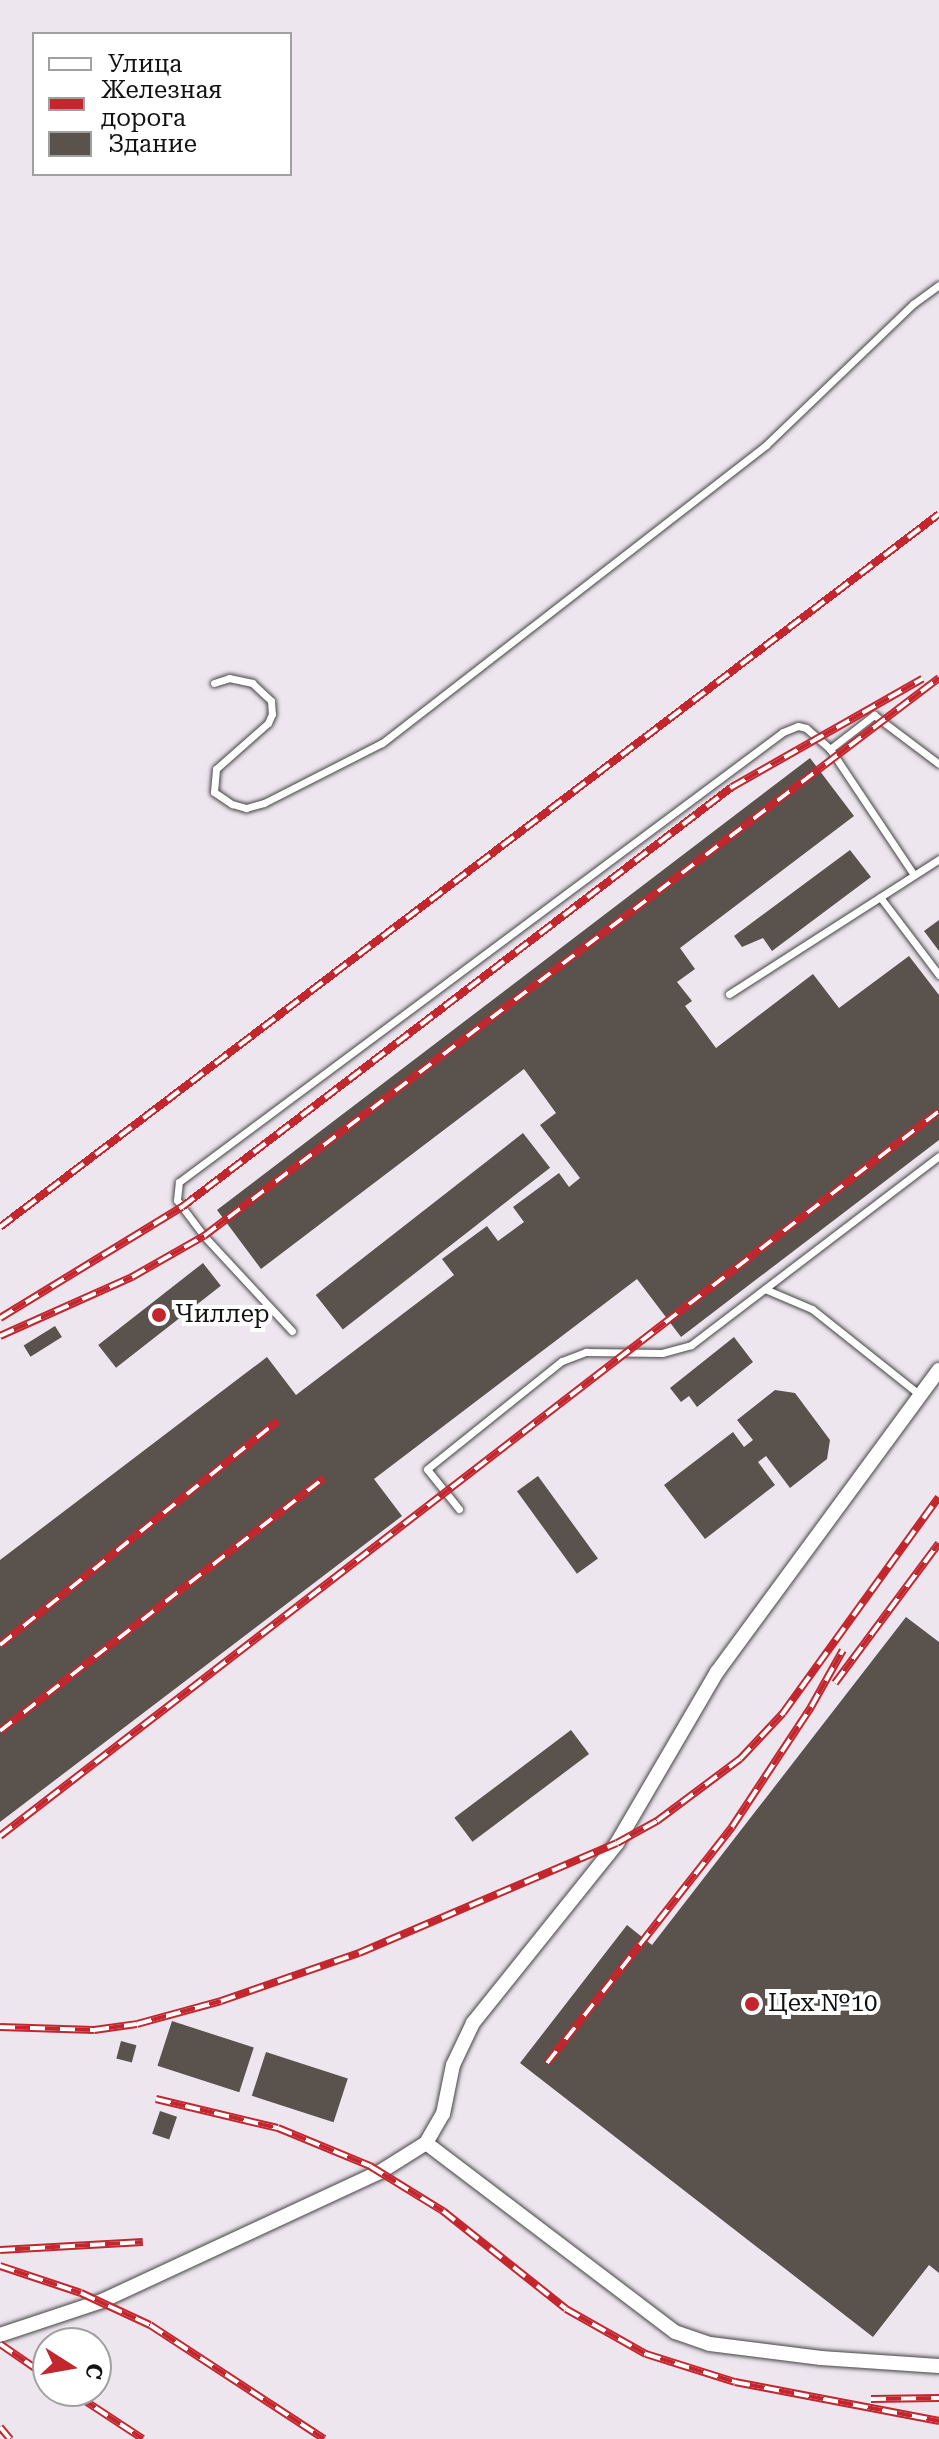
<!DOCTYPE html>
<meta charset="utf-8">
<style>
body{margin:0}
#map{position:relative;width:939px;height:2439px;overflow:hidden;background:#fffdf5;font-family:"Roboto Serif",serif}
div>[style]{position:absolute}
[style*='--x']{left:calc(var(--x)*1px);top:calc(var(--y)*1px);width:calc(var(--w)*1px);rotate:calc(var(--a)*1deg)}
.industrial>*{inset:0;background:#eee6ef}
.building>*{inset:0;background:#5a524d;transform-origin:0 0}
.roads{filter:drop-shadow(0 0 2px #444) drop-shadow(0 0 2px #444)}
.lane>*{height:7px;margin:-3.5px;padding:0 3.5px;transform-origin:3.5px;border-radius:3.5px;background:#fff}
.street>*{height:14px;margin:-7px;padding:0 7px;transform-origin:7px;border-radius:7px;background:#fff}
.rail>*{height:8px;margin-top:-4px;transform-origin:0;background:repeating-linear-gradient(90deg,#fff 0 15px,#c4262e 0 30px);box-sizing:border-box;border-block:2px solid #c4262e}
.dots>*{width:22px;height:22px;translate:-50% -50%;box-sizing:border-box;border:4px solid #fff;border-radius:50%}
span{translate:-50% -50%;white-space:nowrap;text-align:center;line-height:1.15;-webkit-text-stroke:8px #fff;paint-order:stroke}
.poi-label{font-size:24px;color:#111}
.left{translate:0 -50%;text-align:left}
.legend{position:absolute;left:32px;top:32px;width:260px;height:144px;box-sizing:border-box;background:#fff;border:2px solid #a0a0a0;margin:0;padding:10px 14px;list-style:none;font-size:24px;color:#111}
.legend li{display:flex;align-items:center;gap:16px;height:40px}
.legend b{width:40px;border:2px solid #a0a0a0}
.north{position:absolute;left:32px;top:2327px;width:80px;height:80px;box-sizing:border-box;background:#fff;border:2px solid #a0a0a0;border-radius:50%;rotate:101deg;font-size:22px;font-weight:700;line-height:32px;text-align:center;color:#111}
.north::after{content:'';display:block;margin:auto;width:28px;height:36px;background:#c4262e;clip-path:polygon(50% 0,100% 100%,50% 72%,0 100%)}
</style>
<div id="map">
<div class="industrial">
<div style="clip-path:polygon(evenodd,0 0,939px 0,939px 2439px,0 2439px,0 0,34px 34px,290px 34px,290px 174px,34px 174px,34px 34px,0 0,48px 2343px,96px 2343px,96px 2391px,48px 2391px,48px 2343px)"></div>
</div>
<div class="building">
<div style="clip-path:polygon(810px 758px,854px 816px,680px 948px,695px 969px,677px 982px,692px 1001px,685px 1006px,716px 1048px,813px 974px,839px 1008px,909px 956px,939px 995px,939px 1140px,681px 1337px,637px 1279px,374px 1479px,402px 1516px,0 1822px,0 1560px,267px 1357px,296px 1395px,454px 1275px,442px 1259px,487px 1226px,498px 1241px,524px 1222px,513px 1207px,559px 1173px,569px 1187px,580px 1178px,540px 1125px,556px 1113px,524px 1069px,261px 1269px,217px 1210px)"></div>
<div style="clip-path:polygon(850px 850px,871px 877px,772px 951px,763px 938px,742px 947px,734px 936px)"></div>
<div style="clip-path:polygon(939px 920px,939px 951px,924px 931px)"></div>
<div style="left:523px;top:1133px;width:44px;height:263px;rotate:52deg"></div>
<div style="left:203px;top:1263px;width:29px;height:133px;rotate:52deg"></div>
<div style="left:55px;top:1326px;width:13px;height:37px;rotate:58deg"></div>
<div style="clip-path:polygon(734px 1337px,753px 1362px,697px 1407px,689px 1396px,681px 1402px,670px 1388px)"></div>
<div style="clip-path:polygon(775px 1390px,795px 1393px,830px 1440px,827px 1459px,790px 1488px,766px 1456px,758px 1462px,775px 1485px,705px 1539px,664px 1485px,733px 1432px,744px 1447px,753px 1440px,737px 1420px)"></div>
<div style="left:538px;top:1476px;width:102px;height:26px;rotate:54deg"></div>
<div style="clip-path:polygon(906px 1617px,939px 1642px,939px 2273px,929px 2265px,873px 2337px,520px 2063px,627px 1925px,652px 1945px)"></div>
<div style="left:571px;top:1730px;width:30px;height:146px;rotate:53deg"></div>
<div style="left:172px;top:2021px;width:86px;height:47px;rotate:18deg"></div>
<div style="left:121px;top:2041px;width:16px;height:18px;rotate:15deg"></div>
<div style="left:266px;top:2052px;width:86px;height:46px;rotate:18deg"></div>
<div style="left:160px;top:2111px;width:18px;height:24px;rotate:19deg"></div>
</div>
<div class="roads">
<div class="lane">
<div style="--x:214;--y:683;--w:16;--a:-18"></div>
<div style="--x:229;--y:678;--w:24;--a:12"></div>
<div style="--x:252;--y:683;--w:26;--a:43"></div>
<div style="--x:271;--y:701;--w:13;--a:86"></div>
<div style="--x:272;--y:714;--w:10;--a:114"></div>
<div style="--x:268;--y:723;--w:69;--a:138.5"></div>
<div style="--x:216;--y:769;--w:23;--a:95"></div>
<div style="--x:214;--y:792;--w:22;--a:34"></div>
<div style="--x:232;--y:804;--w:15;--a:16"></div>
<div style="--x:246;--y:808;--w:19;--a:-16"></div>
<div style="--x:264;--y:803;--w:132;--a:-27"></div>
<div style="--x:382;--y:743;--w:486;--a:-37.8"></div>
<div style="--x:766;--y:445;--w:204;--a:-43.8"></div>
<div style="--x:913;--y:304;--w:32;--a:-36"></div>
<div style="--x:830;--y:749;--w:56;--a:-37.7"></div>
<div style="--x:874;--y:715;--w:81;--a:37"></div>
<div style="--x:880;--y:897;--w:98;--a:52.9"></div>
<div style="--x:729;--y:994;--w:250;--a:-32.7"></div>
<div style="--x:765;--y:1289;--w:51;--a:23.1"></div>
<div style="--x:812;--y:1309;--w:138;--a:38.5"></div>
<div style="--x:292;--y:1331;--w:129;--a:-132.8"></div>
<div style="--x:204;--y:1236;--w:45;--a:-126.9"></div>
<div style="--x:177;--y:1200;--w:18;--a:-84"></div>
<div style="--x:179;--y:1182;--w:753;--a:-36.69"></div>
<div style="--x:783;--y:732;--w:16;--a:-22"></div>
<div style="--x:798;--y:726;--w:8;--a:14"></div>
<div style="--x:806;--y:728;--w:32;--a:41"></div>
<div style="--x:830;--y:749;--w:151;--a:56.3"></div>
<div style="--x:459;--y:1509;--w:51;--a:-128.7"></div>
<div style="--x:427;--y:1469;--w:173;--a:-38.7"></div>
<div style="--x:562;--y:1361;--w:26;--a:-21"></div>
<div style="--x:586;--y:1352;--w:76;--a:0.8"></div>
<div style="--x:662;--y:1353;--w:30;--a:-15"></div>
<div style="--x:691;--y:1345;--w:312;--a:-37.3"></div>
</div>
<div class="street">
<div style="--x:426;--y:2143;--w:313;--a:37.2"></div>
<div style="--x:675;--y:2332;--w:37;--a:19"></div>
<div style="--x:710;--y:2344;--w:112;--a:7.2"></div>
<div style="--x:821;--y:2358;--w:118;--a:3.9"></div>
<div style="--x:0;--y:2335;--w:108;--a:-18.4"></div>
<div style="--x:102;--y:2301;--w:306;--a:-24.9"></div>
<div style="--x:380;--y:2172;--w:54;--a:-32.2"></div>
<div style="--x:426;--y:2143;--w:34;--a:-60"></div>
<div style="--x:443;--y:2114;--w:50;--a:-78.5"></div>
<div style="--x:453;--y:2065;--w:47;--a:-64.5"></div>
<div style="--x:473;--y:2023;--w:231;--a:-51.3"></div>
<div style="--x:617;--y:1843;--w:198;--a:-59.7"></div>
<div style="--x:717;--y:1672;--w:375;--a:-53.7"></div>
</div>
</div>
<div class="rail">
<div style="--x:0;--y:1227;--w:1179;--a:-37.21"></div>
<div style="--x:0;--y:1318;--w:213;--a:-31.4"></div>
<div style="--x:182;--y:1207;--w:692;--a:-37.37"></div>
<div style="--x:732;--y:787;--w:219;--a:-29.6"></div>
<div style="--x:0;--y:1336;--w:145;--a:-24.1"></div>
<div style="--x:132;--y:1277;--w:83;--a:-29.7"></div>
<div style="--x:204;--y:1236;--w:923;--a:-37.21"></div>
<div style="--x:0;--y:1645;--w:357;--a:-38.9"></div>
<div style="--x:835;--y:1683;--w:174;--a:-53.4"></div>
<div style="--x:0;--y:1731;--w:411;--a:-38"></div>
<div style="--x:0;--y:1836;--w:1186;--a:-37.67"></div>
<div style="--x:0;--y:2027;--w:94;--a:1.8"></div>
<div style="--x:94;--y:2030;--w:43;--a:-7.9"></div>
<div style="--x:137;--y:2024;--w:87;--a:-15.3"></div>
<div style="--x:221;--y:2001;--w:146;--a:-19.2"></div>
<div style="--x:359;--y:1953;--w:280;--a:-23.1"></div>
<div style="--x:617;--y:1843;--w:46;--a:-28.8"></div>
<div style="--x:657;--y:1821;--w:104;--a:-36.8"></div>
<div style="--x:740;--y:1759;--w:63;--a:-46.9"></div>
<div style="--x:783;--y:1713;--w:266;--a:-54.2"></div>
<div style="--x:547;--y:2063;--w:300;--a:-51.9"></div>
<div style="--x:732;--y:1827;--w:144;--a:-56.6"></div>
<div style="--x:811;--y:1707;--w:65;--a:-60.7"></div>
<div style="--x:156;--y:2099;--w:125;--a:13.4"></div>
<div style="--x:278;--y:2128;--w:100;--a:22.4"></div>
<div style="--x:370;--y:2166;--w:86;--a:31.7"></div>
<div style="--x:443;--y:2211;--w:157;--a:38.5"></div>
<div style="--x:566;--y:2309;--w:92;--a:29.4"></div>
<div style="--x:646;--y:2354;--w:93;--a:17.5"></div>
<div style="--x:735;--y:2382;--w:208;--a:10.8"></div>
<div style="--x:0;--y:2250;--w:143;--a:-3.2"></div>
<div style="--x:0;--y:2266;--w:85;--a:18.4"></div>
<div style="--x:81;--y:2293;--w:76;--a:24.9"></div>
<div style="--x:150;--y:2325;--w:208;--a:33.2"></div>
<div style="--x:0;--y:2344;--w:58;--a:34.5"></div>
<div style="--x:70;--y:2391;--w:87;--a:33.3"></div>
<div style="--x:871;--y:2399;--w:68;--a:-0.8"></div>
<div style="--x:0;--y:2427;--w:16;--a:50"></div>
</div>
<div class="dots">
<div style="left:159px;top:1315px;background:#c4262e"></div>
<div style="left:752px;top:2004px;background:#c4262e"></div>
</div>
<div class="poi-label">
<span class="left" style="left:175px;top:1315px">Чиллер</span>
<span class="left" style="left:768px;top:2004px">Цех №10</span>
</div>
<ul class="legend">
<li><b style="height:10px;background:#fff"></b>Улица</li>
<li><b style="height:10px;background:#c4262e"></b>Железная дорога</li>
<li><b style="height:22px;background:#5a524d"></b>Здание</li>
</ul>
<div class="north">С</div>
</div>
